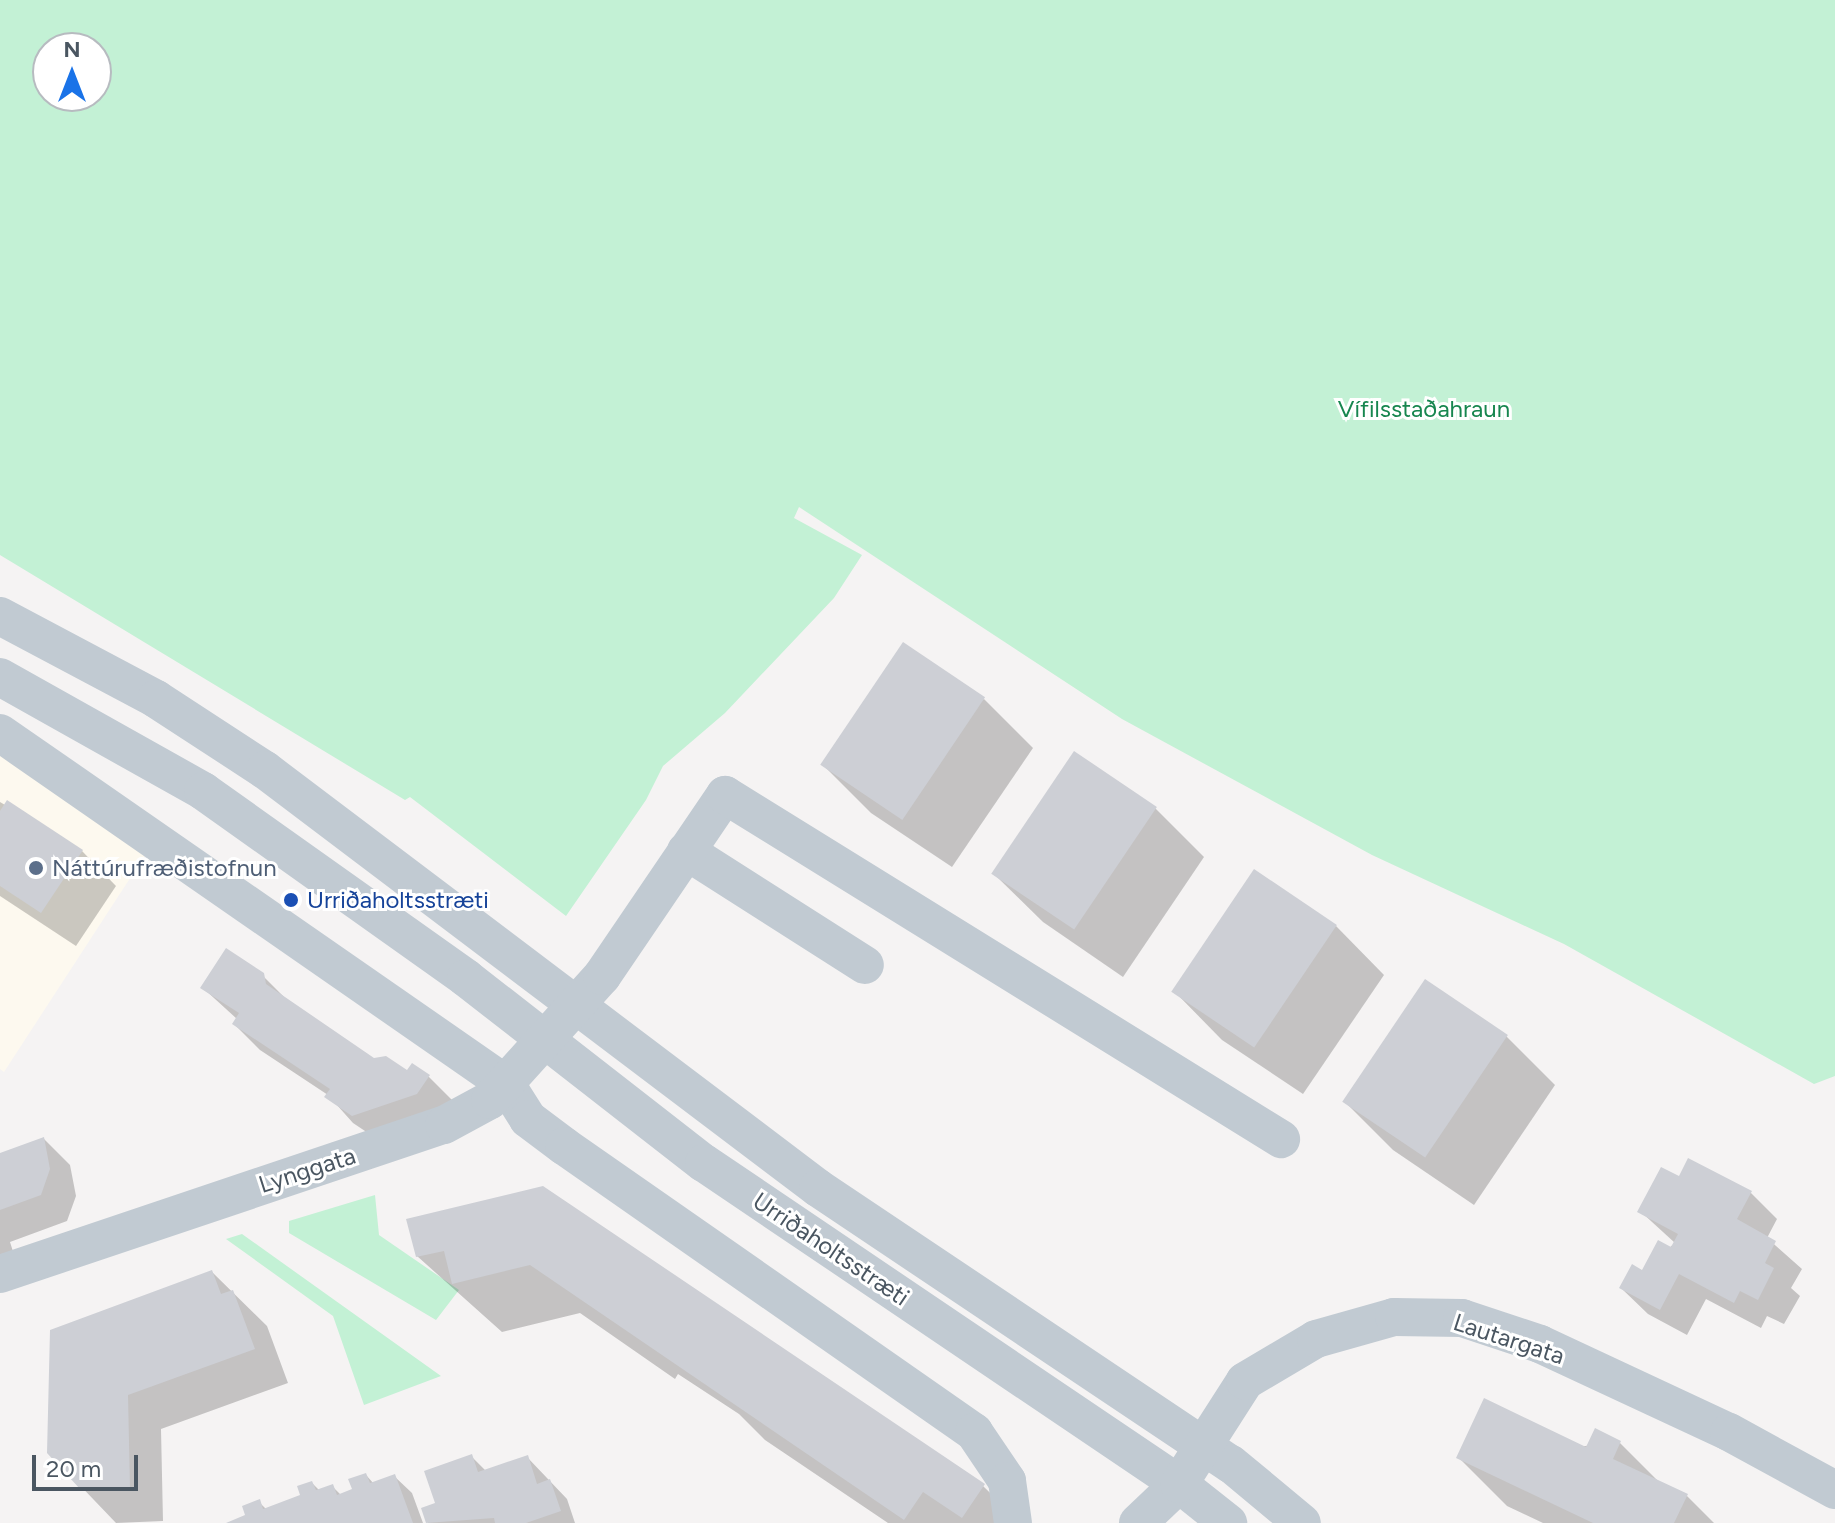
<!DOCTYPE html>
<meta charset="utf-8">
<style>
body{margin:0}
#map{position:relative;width:1835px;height:1523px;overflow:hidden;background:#f5f3f3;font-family:Figtree,sans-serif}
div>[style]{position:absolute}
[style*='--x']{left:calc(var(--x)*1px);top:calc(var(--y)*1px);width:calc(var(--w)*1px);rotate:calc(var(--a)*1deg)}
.commercial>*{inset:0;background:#fdf9ef}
.green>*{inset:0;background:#c3f1d5}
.shadow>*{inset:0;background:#0003}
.building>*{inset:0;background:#cdcfd5;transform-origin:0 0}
.minor>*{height:38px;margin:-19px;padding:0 19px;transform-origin:19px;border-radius:19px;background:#c1cad2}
.dots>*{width:22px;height:22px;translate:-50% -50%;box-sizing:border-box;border:4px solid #fff;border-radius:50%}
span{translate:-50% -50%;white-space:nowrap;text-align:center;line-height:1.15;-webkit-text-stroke:6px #fff;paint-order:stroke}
.park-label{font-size:24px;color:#17864f}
.service-label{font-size:24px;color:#4e5e75}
.left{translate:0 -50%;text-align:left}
.transit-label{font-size:24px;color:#164399}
.street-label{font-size:24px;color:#4a5661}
.north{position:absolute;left:32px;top:32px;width:80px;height:80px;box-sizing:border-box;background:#fff;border:2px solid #b7bbc0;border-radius:50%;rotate:0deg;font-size:22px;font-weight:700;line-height:32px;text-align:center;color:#4a5661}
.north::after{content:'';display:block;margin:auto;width:28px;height:36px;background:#1a73e8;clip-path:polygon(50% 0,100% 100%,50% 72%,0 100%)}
.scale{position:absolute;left:32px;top:1455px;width:106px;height:36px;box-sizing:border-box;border:4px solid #4a5661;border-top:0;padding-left:10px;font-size:24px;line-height:28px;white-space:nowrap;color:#4a5661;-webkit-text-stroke:6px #fff;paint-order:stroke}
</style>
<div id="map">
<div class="commercial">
<div style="clip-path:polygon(0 717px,164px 826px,4px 1072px,0 1069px)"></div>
</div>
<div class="green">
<div style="clip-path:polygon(evenodd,0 0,1835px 0,1835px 1076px,1814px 1084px,1564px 944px,1372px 855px,1122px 719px,799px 507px,794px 518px,862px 555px,834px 598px,725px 713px,663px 766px,646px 800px,566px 916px,410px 797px,405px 800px,0 555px,0 0,48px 48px,96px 48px,96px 96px,48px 96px,48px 48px)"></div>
<div style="clip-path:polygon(375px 1195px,379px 1235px,459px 1290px,436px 1320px,289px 1233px,289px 1221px)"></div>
<div style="clip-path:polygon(242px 1234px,441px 1376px,364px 1405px,333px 1316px,226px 1239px)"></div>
</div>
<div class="shadow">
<div style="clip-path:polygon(984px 699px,1033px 748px,952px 867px,871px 813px,822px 764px)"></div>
<div style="clip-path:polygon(1075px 754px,1156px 809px,1204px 857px,1123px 977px,1043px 922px,994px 874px)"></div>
<div style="clip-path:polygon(0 802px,82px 851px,116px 886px,76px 946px,0 896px)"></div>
<div style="clip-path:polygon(1336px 926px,1384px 975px,1303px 1094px,1222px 1040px,1174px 991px)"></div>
<div style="clip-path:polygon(262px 975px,289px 1002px,374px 1060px,429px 1077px,455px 1103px,380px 1141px,353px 1123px,328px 1095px,260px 1050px,234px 1024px,237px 1019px,203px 988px)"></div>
<div style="clip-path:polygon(1506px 1036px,1555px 1085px,1474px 1205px,1393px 1150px,1344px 1101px)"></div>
<div style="clip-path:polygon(44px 1139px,70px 1165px,76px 1196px,67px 1221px,10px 1242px,16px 1261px,0 1266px,0 1155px)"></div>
<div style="clip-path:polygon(1680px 1178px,1751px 1193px,1777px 1219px,1767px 1238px,1802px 1269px,1791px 1288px,1800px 1296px,1784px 1324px,1767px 1316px,1761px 1328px,1706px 1299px,1687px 1335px,1648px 1314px,1621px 1288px,1675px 1243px,1640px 1211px)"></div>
<div style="clip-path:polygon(543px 1189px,983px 1486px,1021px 1523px,888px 1523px,765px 1440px,739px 1414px,678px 1374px,675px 1379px,580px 1313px,502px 1332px,417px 1256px)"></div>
<div style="clip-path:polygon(212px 1272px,267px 1326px,288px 1383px,161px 1429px,163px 1521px,116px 1523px,49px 1453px)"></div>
<div style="clip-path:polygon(1620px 1443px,1661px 1484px,1687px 1496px,1714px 1523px,1543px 1523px,1507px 1506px,1458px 1457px)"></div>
<div style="clip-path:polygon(471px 1456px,486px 1471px,527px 1457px,567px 1499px,575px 1523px,428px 1523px,424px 1509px,437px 1504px)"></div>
<div style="clip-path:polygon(366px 1475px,374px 1484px,394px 1476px,412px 1493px,423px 1523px,230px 1523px,248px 1517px,259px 1502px,267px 1510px,302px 1497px,312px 1483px,320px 1491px,332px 1486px,341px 1495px,355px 1490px)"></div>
</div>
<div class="building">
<div style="left:903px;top:642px;width:99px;height:148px;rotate:34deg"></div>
<div style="left:1074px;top:751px;width:100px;height:148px;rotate:34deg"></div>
<div style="clip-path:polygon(7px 800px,83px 850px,41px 913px,0 886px,0 811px)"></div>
<div style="left:1254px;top:869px;width:100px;height:148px;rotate:34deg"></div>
<div style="clip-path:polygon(226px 948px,264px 973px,266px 984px,374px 1058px,386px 1056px,407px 1070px,412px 1063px,430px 1075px,417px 1094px,352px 1116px,324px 1097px,330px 1089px,232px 1024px,239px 1013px,200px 988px)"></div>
<div style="left:1425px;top:979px;width:100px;height:148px;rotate:34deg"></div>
<div style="clip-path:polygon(44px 1137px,50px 1169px,41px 1195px,0 1210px,0 1153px)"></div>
<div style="clip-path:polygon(1688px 1158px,1752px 1191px,1737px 1219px,1776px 1241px,1765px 1263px,1774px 1268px,1758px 1300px,1740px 1291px,1734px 1303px,1679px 1274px,1660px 1310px,1619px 1288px,1632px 1264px,1642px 1270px,1658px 1240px,1671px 1247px,1678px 1234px,1637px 1212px,1661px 1167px,1679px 1176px)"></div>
<div style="clip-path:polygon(543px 1186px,985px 1484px,962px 1518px,923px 1492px,904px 1520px,530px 1265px,452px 1284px,444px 1251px,416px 1257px,406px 1219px)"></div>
<div style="clip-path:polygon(212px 1270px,221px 1294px,233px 1290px,255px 1349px,128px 1395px,130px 1488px,80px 1489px,47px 1453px,50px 1330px)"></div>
<div style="clip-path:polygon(1484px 1398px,1586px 1447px,1595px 1428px,1621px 1441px,1613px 1459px,1688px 1494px,1674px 1523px,1593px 1523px,1456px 1458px)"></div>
<div style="clip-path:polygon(472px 1454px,478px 1472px,528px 1455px,537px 1484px,550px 1479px,561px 1511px,526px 1523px,495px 1523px,494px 1518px,426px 1523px,421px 1508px,435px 1503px,424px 1471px)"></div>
<div style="clip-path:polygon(366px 1473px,370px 1483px,395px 1474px,413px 1523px,226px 1523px,245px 1515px,242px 1506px,260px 1499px,263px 1509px,300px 1495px,297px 1486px,312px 1481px,316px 1490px,333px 1484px,337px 1495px,352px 1489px,348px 1479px)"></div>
</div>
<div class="minor">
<div style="--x:0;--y:616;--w:177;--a:28"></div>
<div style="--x:156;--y:699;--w:130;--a:33.1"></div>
<div style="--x:265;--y:770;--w:693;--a:37.08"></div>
<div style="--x:818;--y:1188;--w:497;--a:33.8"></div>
<div style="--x:1231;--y:1464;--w:92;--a:39.7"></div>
<div style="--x:0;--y:677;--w:233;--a:29.3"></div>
<div style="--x:203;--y:791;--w:323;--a:35.4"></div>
<div style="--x:466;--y:978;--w:301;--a:37.9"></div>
<div style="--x:704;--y:1163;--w:573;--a:34.05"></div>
<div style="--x:1179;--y:1484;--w:63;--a:38.5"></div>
<div style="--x:0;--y:733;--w:616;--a:34.75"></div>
<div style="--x:506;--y:1084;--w:41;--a:57.8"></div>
<div style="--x:528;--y:1119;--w:45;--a:36.9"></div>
<div style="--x:564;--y:1146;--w:500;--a:34.9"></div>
<div style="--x:974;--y:1432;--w:59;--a:56"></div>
<div style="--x:1007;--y:1481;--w:42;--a:81.9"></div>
<div style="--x:686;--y:851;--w:212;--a:32.5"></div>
<div style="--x:0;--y:1274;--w:468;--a:-18.6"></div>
<div style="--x:444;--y:1125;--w:52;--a:-28.5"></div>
<div style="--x:490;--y:1100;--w:167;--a:-47.9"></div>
<div style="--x:602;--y:976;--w:219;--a:-55.8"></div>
<div style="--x:725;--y:795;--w:654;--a:31.75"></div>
<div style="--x:1138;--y:1523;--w:57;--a:-43.6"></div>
<div style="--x:1179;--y:1484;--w:122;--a:-57.3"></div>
<div style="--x:1245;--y:1381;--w:82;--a:-30.6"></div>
<div style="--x:1316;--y:1339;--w:81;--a:-15.8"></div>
<div style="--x:1394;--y:1317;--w:68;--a:0.8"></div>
<div style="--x:1462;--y:1318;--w:82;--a:18.4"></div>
<div style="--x:1540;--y:1344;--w:208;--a:25"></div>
<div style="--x:1729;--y:1432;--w:121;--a:28.7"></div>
</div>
<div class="dots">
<div style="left:36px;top:868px;background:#5c6f8a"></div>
<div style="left:291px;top:900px;background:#1a4fb4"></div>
</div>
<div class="park-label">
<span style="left:1424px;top:409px">Vífilsstaðahraun</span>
</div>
<div class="service-label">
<span class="left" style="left:52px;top:868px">Náttúrufræðistofnun</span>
</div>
<div class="transit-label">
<span class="left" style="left:307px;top:900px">Urriðaholtsstræti</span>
</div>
<div class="street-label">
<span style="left:307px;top:1170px;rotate:-18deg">Lynggata</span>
<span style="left:831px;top:1249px;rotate:34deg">Urriðaholtsstræti</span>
<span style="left:1509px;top:1339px;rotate:18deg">Lautargata</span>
</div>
<div class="north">N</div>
<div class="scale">20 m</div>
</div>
